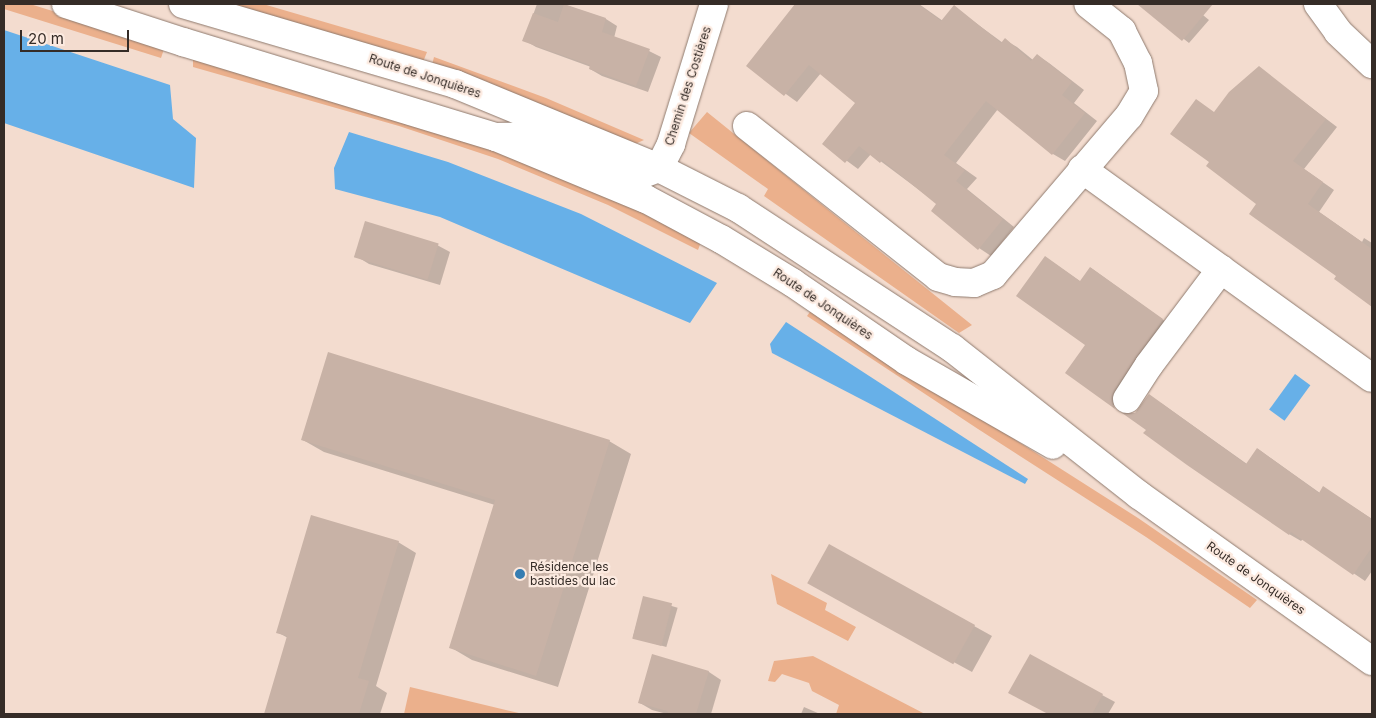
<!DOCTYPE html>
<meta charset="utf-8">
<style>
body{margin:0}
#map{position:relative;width:1376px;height:718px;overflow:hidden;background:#f3dccf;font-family:Inter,sans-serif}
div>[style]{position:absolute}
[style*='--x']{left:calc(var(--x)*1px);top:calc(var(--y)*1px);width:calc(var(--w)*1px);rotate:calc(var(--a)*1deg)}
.green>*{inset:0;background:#ebb08c}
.water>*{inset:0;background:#67b0e8;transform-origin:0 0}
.shadow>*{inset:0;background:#0003;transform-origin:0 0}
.building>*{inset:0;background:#c8b2a6;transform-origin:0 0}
.roads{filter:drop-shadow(0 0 1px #8e7a6e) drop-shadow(0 0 1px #8e7a6e)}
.minor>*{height:28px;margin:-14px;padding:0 14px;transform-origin:14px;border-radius:14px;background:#fff}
.major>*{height:28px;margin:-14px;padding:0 14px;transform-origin:14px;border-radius:14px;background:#fff}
.dots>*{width:14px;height:14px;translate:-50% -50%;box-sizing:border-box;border:2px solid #fceae0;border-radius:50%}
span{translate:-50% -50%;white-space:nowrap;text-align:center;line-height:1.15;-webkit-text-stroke:4.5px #fceae0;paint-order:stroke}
.street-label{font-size:12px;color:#352c27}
.poi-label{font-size:12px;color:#352c27}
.left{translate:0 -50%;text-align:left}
.frame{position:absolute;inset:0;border:5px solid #352c27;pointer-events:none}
.scale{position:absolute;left:20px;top:30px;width:109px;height:22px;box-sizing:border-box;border:2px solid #352c27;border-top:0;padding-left:6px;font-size:15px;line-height:18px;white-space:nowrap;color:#352c27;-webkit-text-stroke:4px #fceae0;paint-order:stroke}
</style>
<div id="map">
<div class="green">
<div style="clip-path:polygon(4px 4px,30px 4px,165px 46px,161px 58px,4px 9px)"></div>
<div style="clip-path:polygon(209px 4px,263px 4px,427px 52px,421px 67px)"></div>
<div style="clip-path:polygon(193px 55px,528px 156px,702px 239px,698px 250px,608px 205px,498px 159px,399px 126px,193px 67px)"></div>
<div style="clip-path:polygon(434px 57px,546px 98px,644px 140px,635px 144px,431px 69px)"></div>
<div style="clip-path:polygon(707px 112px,831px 212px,972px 325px,959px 333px,764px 196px,768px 189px,689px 133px)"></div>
<div style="clip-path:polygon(814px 306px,981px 418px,1138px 518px,1257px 600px,1250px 608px,1146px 537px,978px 429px,807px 316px)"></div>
<div style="clip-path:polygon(771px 574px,827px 603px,825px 610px,856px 627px,848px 641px,777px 604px)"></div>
<div style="clip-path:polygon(813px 656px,925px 714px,836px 714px,839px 705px,812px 691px,809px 683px,782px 674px,775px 682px,768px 681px,774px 661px)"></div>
<div style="clip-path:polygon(410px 687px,523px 714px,404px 714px)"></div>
</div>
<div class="water">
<div style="clip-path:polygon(4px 30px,170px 85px,173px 119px,196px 138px,194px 188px,4px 123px)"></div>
<div style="clip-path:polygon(349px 132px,448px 162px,581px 214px,717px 283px,690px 323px,440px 217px,335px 189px,334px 168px)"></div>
<div style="clip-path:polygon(786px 322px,1028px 479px,1025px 484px,772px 353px,770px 344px)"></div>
<div style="left:1295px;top:374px;width:19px;height:44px;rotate:36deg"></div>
</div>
<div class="shadow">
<div style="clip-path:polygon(537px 4px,562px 4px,606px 19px,617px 26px,614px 38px,649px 51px,661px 57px,648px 92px,602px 76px,590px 69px,591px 67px,536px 47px,524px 40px)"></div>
<div style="clip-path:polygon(797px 4px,919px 4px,943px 21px,954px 7px,1003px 43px,1005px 40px,1017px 47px,1033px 60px,1037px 55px,1049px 63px,1084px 90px,1074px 103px,1097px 121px,1065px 161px,1053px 154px,998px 109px,956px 163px,977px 178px,967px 189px,1014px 227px,991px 256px,979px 248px,938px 204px,871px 154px,858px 169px,824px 144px,857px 103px,821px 73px,797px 102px,747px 66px)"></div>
<div style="clip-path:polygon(1148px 4px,1204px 4px,1198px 11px,1209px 20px,1189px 43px,1144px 8px)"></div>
<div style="clip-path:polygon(1259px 68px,1337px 127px,1304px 169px,1334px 190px,1319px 212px,1362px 242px,1364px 238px,1372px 243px,1372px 305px,1336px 279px,1338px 276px,1211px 162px,1215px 113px)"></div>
<div style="clip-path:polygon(437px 245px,450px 252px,440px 285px,369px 264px,356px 256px)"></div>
<div style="clip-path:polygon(1045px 257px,1081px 282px,1091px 268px,1173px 327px,1122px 406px,1125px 413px,1067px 373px,1087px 344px)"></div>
<div style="clip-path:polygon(1161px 403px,1247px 464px,1258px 449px,1320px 493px,1335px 495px,1372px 519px,1372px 571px,1365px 581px,1303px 539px,1301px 541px,1289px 534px,1147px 430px,1135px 414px)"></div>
<div style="clip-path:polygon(303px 440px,609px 441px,631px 454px,558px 687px,472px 660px,450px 647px,495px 505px,324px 452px)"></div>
<div style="clip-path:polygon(398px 542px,416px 553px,376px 686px,387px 693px,380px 714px,265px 714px,288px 638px,277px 632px)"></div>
<div style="clip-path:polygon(827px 593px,974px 626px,992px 636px,972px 672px)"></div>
<div style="left:644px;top:598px;width:35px;height:41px;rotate:16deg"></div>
<div style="clip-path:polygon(653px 656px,709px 672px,721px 680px,711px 714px,667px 714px,652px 710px,640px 703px)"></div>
<div style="clip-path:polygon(1102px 695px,1115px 702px,1108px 714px,1050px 714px,1023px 699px)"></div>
<div style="clip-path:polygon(804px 707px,820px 714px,801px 714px)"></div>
</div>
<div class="building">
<div style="clip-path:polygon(564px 4px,606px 18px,602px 32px,650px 49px,636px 86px,589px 69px,590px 65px,522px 41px,533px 13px,558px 22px)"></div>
<div style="clip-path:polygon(795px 4px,918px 4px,941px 21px,954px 5px,1001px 43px,1005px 38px,1031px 61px,1037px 54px,1072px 82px,1062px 95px,1085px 113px,1052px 155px,986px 101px,944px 155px,965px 170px,956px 181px,1003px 219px,978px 250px,931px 211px,936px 204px,882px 160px,880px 163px,859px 146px,845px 163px,822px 144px,855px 103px,809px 65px,784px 96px,746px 66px)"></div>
<div style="clip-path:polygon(1137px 4px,1213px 4px,1182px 41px)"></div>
<div style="clip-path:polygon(1259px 66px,1326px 119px,1293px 161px,1323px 182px,1308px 204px,1372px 249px,1372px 307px,1334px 279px,1336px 276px,1249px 214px,1256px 204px,1206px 166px,1209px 162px,1170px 134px,1196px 99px,1214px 112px,1229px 92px)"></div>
<div style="left:365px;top:221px;width:77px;height:38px;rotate:17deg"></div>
<div style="clip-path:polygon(1045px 256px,1080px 281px,1090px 267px,1163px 319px,1114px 391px,1111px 399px,1115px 409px,1065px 373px,1085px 345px,1016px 296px)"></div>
<div style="clip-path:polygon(328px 352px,610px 440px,536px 676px,449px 648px,495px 500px,301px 440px)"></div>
<div style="clip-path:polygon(1149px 394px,1246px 464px,1257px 448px,1319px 493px,1323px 486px,1372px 519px,1372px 547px,1353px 575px,1291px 532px,1289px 535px,1187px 465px,1143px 433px,1146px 430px,1122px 413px,1135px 413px)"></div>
<div style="clip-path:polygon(311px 515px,399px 541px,358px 678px,369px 681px,359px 714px,264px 714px,287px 636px,276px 633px)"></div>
<div style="left:829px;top:544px;width:167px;height:45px;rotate:29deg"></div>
<div style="left:643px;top:596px;width:30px;height:44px;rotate:14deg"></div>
<div style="clip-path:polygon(652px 654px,709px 671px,696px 714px,669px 714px,667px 711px,638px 703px)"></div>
<div style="clip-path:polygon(1030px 654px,1103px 694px,1092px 714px,1048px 714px,1008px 693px)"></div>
</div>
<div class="roads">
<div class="minor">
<div style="--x:1318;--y:4;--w:34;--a:54"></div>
<div style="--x:1338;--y:32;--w:47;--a:43.3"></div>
<div style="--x:747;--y:126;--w:243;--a:38.3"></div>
<div style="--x:938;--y:277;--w:18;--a:16"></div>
<div style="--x:955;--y:282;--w:19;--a:3"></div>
<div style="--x:974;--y:283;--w:21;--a:-23"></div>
<div style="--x:993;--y:275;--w:209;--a:-49.5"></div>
<div style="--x:1129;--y:116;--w:29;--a:-59"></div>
<div style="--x:1144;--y:91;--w:29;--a:-102"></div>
<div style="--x:1138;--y:63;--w:36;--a:-117"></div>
<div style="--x:1122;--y:31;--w:43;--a:-141.5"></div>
<div style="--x:496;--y:137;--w:48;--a:-1.2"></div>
<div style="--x:544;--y:136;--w:91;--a:23.2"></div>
<div style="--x:628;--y:172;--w:15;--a:8"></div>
<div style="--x:643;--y:174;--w:17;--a:-21"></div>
<div style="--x:659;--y:168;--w:27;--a:-63"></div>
<div style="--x:671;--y:144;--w:146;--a:-72.9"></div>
<div style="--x:1082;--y:169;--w:357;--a:35.8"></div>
<div style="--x:1127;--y:399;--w:40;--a:-57.1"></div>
<div style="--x:1149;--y:365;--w:120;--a:-53.1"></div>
</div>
<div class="major">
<div style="--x:66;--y:4;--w:123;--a:18"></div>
<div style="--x:183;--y:42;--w:327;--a:16.9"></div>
<div style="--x:496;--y:137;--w:162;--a:22.5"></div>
<div style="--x:646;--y:199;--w:85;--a:28.1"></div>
<div style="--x:721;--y:239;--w:84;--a:31.4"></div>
<div style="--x:793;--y:283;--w:138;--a:34.4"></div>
<div style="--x:907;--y:361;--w:168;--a:29.9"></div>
<div style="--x:183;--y:4;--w:284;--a:16.4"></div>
<div style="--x:455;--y:84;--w:221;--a:22.4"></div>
<div style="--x:659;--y:168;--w:89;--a:26.9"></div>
<div style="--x:738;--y:208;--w:256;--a:33.2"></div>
<div style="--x:952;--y:348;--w:238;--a:38.2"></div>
<div style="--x:1139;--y:495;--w:286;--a:35.5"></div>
</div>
</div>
<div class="dots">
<div style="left:520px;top:574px;background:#367db2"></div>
</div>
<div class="street-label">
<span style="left:425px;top:76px;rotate:18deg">Route de Jonquières</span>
<span style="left:688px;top:86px;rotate:-72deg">Chemin des Costières</span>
<span style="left:823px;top:304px;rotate:34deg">Route de Jonquières</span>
<span style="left:1256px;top:578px;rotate:35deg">Route de Jonquières</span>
</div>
<div class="poi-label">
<span class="left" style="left:530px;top:574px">Résidence les<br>bastides du lac</span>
</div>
<div class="frame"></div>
<div class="scale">20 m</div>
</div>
